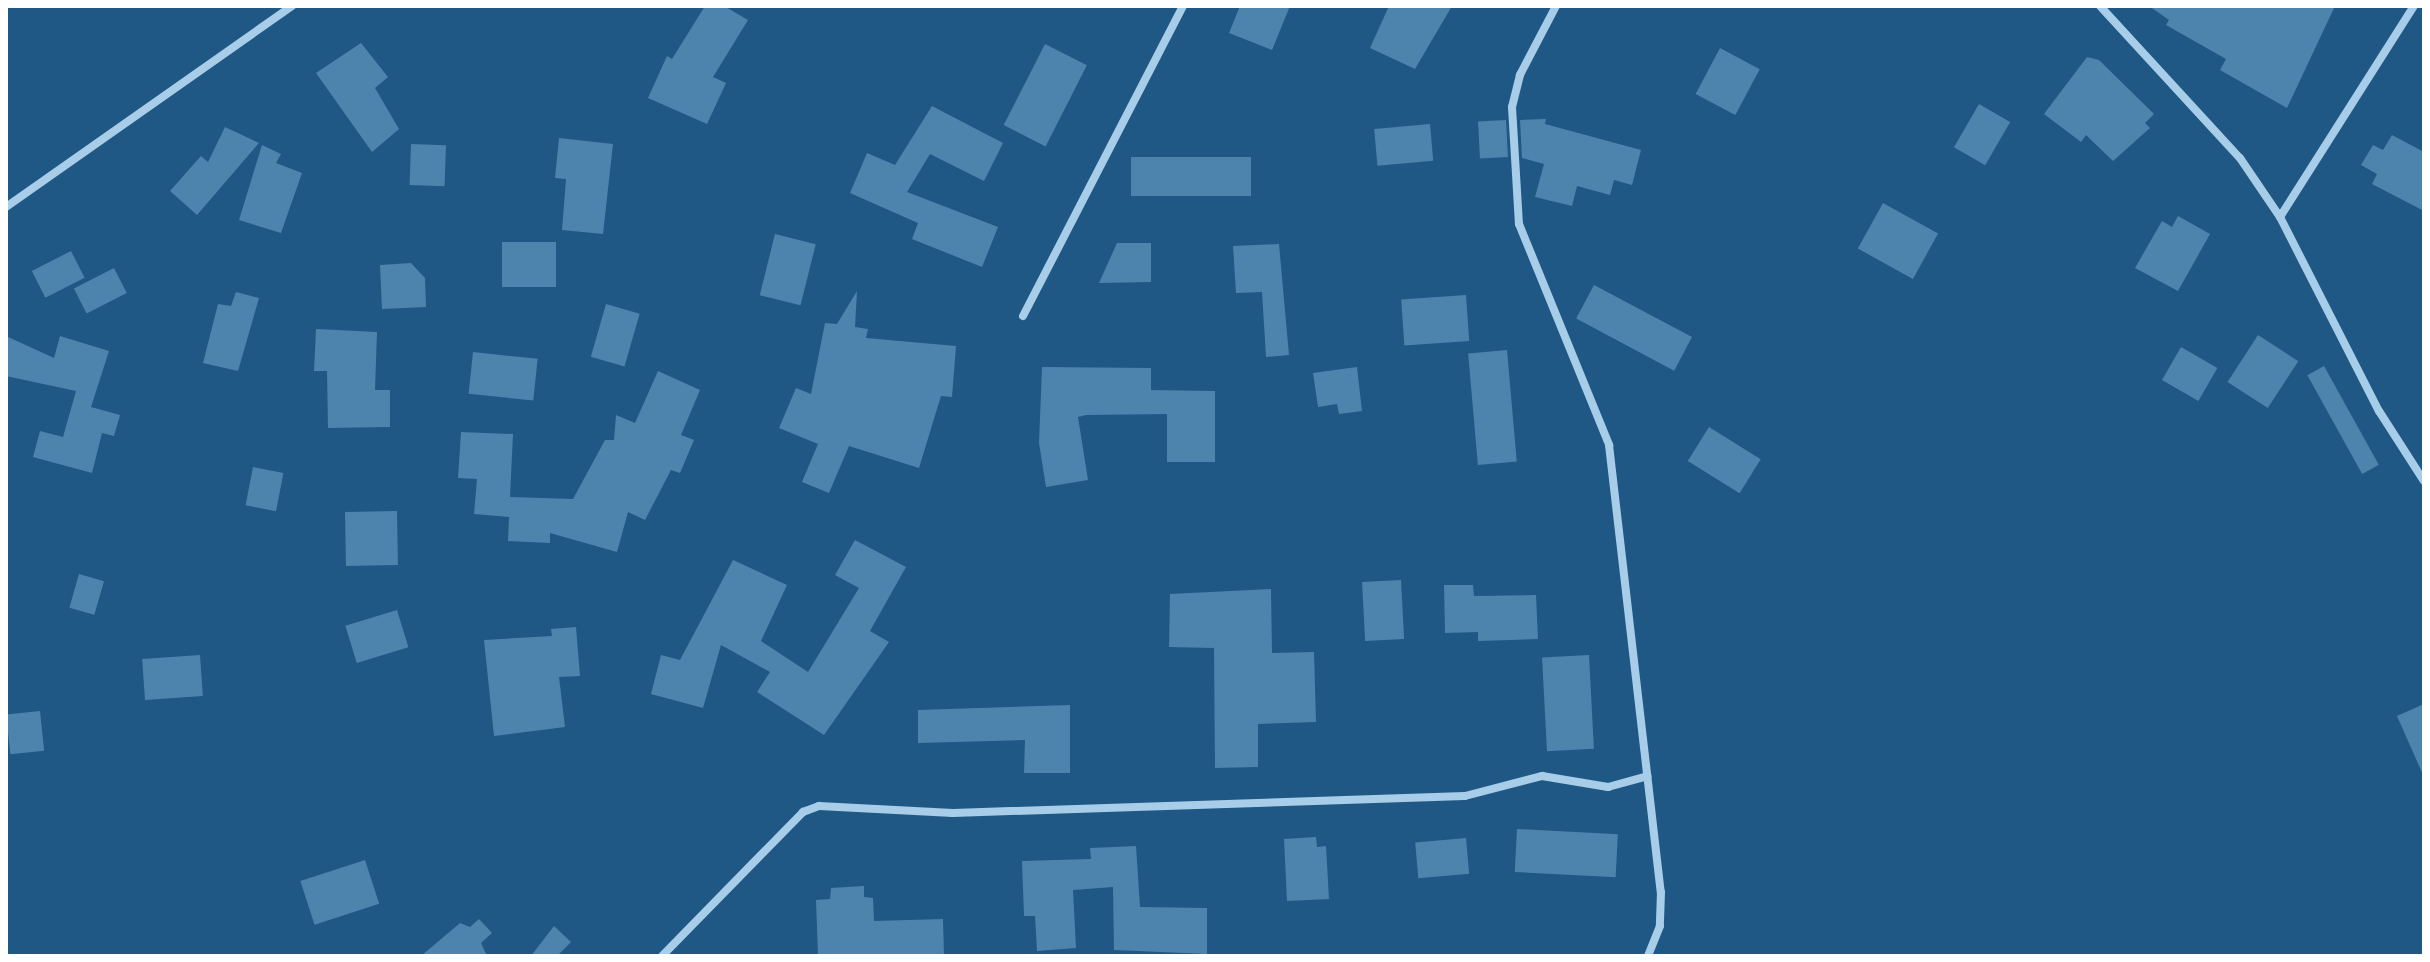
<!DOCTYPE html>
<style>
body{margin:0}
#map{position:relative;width:2430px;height:962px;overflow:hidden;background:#1f5884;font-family:"Noto Sans",sans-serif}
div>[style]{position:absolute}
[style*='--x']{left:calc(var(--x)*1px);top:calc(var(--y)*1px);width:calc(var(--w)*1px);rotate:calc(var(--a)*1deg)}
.building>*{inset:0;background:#4c84ae;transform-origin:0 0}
.street>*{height:8px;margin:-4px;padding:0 4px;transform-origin:4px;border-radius:4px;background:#a7cde9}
span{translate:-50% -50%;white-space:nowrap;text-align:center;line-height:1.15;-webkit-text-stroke:6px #1f5884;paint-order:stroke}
.frame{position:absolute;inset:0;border:8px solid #fff;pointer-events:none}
</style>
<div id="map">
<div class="building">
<div style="clip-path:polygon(705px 6px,724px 6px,748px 20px,713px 77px,726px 83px,707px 124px,648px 98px,667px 56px,672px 59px)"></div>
<div style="clip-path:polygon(1240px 6px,1290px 6px,1272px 50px,1229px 33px)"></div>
<div style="clip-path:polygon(1389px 6px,1452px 6px,1415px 69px,1370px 48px)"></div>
<div style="clip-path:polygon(2149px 6px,2335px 6px,2287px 108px,2220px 70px,2226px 59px,2166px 25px,2169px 20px)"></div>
<div style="clip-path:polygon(361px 43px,388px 77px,375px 88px,399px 129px,372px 152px,316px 73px)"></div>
<div style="left:1045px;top:44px;width:47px;height:91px;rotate:27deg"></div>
<div style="left:1720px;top:48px;width:45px;height:52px;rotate:28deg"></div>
<div style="clip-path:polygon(2087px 57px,2099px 60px,2154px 114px,2145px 123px,2150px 128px,2113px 161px,2086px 135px,2081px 142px,2044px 114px)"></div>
<div style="left:1979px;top:104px;width:36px;height:50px;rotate:30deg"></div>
<div style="clip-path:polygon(932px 106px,1003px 143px,984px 181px,930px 154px,907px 192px,998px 227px,982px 267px,912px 239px,918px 223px,850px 193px,867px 153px,895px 165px)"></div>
<div style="clip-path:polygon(1546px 119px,1545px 124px,1641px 150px,1632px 185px,1614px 180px,1610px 195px,1577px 186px,1572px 206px,1535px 197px,1544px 164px,1522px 158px,1520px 120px)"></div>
<div style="left:1506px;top:120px;width:37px;height:28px;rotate:87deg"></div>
<div style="left:1430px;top:124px;width:37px;height:56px;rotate:85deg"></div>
<div style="clip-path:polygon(225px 127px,259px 143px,197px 215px,170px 191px,201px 156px,208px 162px)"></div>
<div style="clip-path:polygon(2392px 135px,2424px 152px,2424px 211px,2372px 184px,2377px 174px,2361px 165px,2373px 145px,2383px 150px)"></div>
<div style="clip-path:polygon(559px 138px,613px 144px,603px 234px,562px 230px,566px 179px,555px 178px)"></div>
<div style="left:411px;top:144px;width:35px;height:41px;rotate:2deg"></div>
<div style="clip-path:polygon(262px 145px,281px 154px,276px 163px,302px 173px,281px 233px,239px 220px)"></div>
<div style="left:1251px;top:157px;width:39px;height:120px;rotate:90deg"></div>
<div style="left:1883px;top:203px;width:63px;height:52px;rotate:29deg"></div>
<div style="clip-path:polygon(2178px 216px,2210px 234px,2178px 291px,2135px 268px,2162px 221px,2172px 227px)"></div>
<div style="left:775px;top:234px;width:42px;height:63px;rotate:14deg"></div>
<div style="left:502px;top:242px;width:54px;height:45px"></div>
<div style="clip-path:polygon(1117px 243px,1151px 243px,1151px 282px,1099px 283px)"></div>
<div style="clip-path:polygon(1279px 244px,1289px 355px,1266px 357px,1262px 292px,1236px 293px,1233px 246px)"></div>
<div style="left:71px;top:251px;width:30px;height:44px;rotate:63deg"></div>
<div style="clip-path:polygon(411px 263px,425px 278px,426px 307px,382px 309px,380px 265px)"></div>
<div style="left:114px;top:268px;width:28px;height:45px;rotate:63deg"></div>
<div style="left:1594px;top:285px;width:111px;height:38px;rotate:28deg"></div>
<div style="clip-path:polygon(857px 291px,855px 327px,868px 329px,866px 338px,956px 346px,952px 397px,941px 396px,919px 468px,849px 446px,829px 493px,802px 482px,818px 444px,779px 428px,796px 388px,811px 394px,825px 323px,837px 324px)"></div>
<div style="clip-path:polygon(236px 292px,259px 298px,238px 371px,203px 363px,218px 304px,231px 306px)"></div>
<div style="left:1466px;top:295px;width:46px;height:65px;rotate:86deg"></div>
<div style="left:606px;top:304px;width:35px;height:55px;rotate:16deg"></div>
<div style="clip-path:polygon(316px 329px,377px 332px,375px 390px,390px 390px,390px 427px,328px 428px,327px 371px,314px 371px)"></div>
<div style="left:2258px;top:335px;width:48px;height:56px;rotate:33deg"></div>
<div style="clip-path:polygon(6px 336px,54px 358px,60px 336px,109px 351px,91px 407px,120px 415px,114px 436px,102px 433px,92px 473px,33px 457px,40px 431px,63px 437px,76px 391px,6px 376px)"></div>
<div style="left:2181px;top:347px;width:42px;height:38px;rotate:30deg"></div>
<div style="left:1507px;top:350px;width:112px;height:39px;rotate:85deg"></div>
<div style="left:473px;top:352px;width:65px;height:42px;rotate:6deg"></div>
<div style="left:2324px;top:366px;width:113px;height:19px;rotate:61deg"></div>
<div style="clip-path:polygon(1042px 367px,1151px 368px,1151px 390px,1215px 391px,1215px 462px,1167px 462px,1167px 414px,1086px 415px,1078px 417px,1088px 480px,1046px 487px,1039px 443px)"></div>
<div style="clip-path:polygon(1357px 367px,1362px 411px,1339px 414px,1337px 404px,1318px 407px,1313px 373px)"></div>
<div style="clip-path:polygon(658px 371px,700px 390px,681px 435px,694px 440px,680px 473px,671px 470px,645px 520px,628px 512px,617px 552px,550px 533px,550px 543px,508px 541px,509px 517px,474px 514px,477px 479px,458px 478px,461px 432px,513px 434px,510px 497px,573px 499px,605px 440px,614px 440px,616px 415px,635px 423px)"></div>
<div style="left:1709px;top:427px;width:61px;height:40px;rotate:32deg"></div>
<div style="left:253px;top:467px;width:31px;height:39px;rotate:11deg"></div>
<div style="left:397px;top:511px;width:54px;height:52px;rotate:89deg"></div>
<div style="clip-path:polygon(855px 540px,906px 567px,870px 631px,889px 642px,824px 735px,757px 692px,770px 672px,721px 645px,703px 708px,651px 694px,661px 655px,680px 660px,733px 560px,787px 585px,761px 641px,808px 672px,859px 588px,835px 575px)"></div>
<div style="left:79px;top:574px;width:26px;height:35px;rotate:16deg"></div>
<div style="left:1401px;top:580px;width:59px;height:39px;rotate:87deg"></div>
<div style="clip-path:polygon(1444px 585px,1473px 585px,1474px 596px,1536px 595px,1538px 639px,1478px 641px,1478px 632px,1445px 633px)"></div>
<div style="clip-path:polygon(1271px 589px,1272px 653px,1314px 652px,1316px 722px,1258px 724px,1258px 767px,1215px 768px,1214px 648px,1169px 647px,1170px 594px)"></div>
<div style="left:397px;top:610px;width:39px;height:54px;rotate:73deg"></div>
<div style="clip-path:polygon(576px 627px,580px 676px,559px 677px,565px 727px,494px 736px,484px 640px,552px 636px,551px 629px)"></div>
<div style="left:200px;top:655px;width:41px;height:58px;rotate:86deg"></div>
<div style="left:1589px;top:655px;width:94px;height:47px;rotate:87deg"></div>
<div style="clip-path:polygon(2424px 704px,2424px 777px,2397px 716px)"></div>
<div style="clip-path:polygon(1070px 705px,1070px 773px,1024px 773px,1025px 740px,918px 743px,918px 710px)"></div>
<div style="left:40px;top:711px;width:40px;height:34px;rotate:84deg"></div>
<div style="left:1517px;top:829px;width:101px;height:43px;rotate:3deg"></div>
<div style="clip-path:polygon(1316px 837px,1317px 847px,1326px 846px,1329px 899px,1287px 901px,1284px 839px)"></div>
<div style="left:1466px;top:838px;width:36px;height:51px;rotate:85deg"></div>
<div style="clip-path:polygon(1136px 846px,1140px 907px,1207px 908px,1207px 954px,1114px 950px,1113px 887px,1073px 890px,1076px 948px,1037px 951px,1035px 916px,1024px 916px,1022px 861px,1091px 859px,1090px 848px)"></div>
<div style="left:365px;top:860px;width:46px;height:68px;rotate:72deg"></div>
<div style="clip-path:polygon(864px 886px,864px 897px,873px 898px,874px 921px,943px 919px,944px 956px,818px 956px,816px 900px,830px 899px,831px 888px)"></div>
<div style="clip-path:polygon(479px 919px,492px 933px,481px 943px,487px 956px,421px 956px,460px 923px,470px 927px)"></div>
<div style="clip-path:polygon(554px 926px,571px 942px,557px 956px,531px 956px)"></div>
</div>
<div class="street">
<div style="--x:1556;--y:6;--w:78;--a:117.6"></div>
<div style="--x:1520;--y:75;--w:33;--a:104"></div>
<div style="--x:1512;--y:107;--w:117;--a:86.6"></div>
<div style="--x:1519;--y:224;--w:239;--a:67.8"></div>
<div style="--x:1609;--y:445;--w:450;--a:83.4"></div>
<div style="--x:1661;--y:892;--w:34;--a:92"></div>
<div style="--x:1660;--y:926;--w:32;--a:112"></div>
<div style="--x:2100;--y:6;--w:207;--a:47.4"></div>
<div style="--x:2240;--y:158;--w:71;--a:55.9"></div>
<div style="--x:2280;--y:217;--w:218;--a:63"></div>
<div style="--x:2379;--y:411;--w:83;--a:57.3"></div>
<div style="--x:6;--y:207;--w:350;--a:-35.1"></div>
<div style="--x:2280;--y:217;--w:250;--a:-57.6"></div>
<div style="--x:1023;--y:316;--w:349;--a:-62.7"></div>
<div style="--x:662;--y:956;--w:202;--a:-45.6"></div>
<div style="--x:803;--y:812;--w:17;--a:-21"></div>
<div style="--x:819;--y:806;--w:134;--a:3"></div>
<div style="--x:953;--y:813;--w:512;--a:-1.9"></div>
<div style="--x:1465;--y:796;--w:80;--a:-14.6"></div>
<div style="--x:1542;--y:776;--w:67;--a:9.5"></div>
<div style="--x:1608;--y:787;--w:41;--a:-15.4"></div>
</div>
<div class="frame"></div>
</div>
